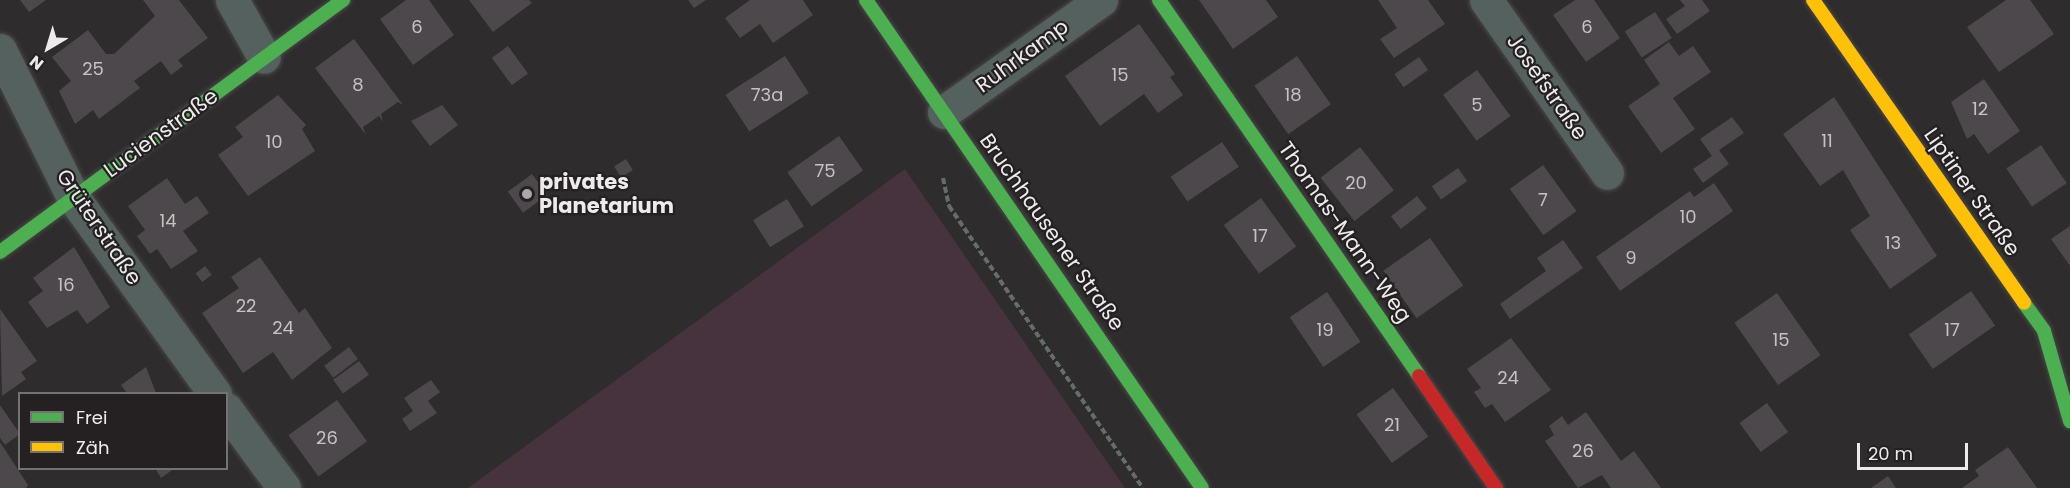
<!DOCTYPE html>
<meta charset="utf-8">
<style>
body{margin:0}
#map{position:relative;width:2070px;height:488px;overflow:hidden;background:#2e2c2d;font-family:Poppins,sans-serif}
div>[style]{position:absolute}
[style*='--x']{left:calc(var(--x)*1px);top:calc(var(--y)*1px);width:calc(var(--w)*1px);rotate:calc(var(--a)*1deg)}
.green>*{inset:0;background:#46333d}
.building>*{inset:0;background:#4d484b;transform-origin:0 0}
.path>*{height:4px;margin-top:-2px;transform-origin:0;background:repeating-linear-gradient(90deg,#666c6b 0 6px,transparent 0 9px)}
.roads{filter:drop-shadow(0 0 2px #494748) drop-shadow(0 0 2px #494748)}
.street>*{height:33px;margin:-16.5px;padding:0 16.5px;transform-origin:16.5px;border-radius:16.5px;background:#55615e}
.fast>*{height:14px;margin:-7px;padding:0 7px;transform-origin:7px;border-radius:7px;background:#4caf50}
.slow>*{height:14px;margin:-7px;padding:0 7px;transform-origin:7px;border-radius:7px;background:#ffc107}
.jam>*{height:14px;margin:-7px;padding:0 7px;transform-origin:7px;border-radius:7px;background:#c62828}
.dots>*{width:16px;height:16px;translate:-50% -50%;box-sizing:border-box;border:3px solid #252123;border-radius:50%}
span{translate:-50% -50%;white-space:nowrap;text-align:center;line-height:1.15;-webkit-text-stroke:4.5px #252123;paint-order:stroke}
.number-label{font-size:18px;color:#c5c2c4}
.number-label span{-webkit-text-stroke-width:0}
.street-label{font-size:21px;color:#edebec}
.poi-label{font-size:21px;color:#edebec;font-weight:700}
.left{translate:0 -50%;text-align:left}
.legend{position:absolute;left:18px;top:392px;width:210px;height:78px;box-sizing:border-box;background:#252123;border:2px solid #757273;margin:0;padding:8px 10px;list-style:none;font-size:18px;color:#edebec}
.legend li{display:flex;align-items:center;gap:12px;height:30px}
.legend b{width:30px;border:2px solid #757273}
.north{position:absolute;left:18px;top:18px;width:60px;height:60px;-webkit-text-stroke:4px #252123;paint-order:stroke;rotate:218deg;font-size:16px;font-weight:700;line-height:24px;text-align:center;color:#edebec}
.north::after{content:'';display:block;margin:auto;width:21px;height:27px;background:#edebec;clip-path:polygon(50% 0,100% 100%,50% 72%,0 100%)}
.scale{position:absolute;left:1857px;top:443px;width:111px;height:27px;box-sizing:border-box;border:3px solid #edebec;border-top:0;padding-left:8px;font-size:18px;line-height:21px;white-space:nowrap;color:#edebec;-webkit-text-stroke:4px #252123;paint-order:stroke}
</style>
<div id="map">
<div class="green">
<div style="clip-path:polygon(905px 169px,1125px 488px,468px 488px)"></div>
</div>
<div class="building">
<div style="clip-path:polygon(20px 0,46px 0,29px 12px)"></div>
<div style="clip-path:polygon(143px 0,179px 0,208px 38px,178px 60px,183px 66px,171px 75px,161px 61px,134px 81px,140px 88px,99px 119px,93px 110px,75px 124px,59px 91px,71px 81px,52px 57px,88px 30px,106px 54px,114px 54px,155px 16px)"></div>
<div style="clip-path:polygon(406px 0,429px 0,454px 35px,413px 65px,380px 19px)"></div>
<div style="clip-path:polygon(469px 0,529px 0,532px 3px,493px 32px)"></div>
<div style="clip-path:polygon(688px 0,706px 0,694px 8px)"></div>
<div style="clip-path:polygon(750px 0,803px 0,813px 15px,773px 43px,760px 24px,740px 38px,725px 18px)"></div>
<div style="clip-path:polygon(1199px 0,1266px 0,1278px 17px,1233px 49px)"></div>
<div style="clip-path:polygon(1378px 0,1428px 0,1445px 24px,1394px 58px,1380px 39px,1397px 28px)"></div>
<div style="clip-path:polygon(1575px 0,1594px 0,1620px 38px,1586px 62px,1553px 15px)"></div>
<div style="clip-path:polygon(1680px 0,1702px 0,1710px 11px,1677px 34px,1666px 19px,1685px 6px)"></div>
<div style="clip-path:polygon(2006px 0,2030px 0,2054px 34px,1999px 72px,1967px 27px)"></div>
<div style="left:1655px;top:12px;width:31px;height:36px;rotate:57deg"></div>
<div style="clip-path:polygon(1139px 24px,1175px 74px,1170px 77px,1183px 95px,1158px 113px,1144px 94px,1100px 126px,1065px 76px)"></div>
<div style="clip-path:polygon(354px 39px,403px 105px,398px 102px,381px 114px,383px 122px,379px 116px,363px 127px,366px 135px,315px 68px)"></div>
<div style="clip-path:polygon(1669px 42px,1679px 56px,1693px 46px,1711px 72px,1673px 98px,1695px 129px,1661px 153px,1628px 106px,1660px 84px,1644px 60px)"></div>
<div style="left:508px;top:46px;width:34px;height:20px;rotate:54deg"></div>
<div style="left:785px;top:56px;width:44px;height:71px;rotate:57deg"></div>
<div style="left:1297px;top:56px;width:59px;height:52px;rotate:55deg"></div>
<div style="left:1419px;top:57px;width:16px;height:30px;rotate:55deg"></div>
<div style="left:1477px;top:70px;width:57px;height:42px;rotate:54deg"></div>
<div style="clip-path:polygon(1984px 79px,2020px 131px,1988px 154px,1974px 134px,1967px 139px,1951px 102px)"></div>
<div style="clip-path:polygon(278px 95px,306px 125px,302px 129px,315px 151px,248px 196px,218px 155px,243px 137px,235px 127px)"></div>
<div style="clip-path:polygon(1834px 97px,1937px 256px,1890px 289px,1850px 230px,1870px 216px,1843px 170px,1820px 186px,1783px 134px)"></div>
<div style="clip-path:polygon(442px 105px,458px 125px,430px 146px,411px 121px)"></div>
<div style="clip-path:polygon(1732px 117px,1744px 133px,1719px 150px,1729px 164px,1703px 183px,1693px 169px,1712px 156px,1700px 139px)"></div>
<div style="left:839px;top:136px;width:42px;height:63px;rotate:55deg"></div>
<div style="left:1222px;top:142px;width:30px;height:62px;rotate:56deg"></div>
<div style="left:2041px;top:145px;width:46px;height:42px;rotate:56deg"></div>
<div style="left:1360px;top:147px;width:55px;height:50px;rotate:52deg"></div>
<div style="left:626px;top:159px;width:13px;height:14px;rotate:58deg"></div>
<div style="left:1543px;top:165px;width:57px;height:41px;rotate:54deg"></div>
<div style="left:1458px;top:168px;width:16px;height:32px;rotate:55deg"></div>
<div style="left:532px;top:174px;width:26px;height:30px;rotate:54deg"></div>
<div style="clip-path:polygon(167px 178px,185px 204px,197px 196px,209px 213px,183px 231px,198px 251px,171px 269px,157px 249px,150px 254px,137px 236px,145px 230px,128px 206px)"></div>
<div style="clip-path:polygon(1714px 183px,1733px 211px,1620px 291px,1596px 257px,1690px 191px,1694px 197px)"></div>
<div style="left:1417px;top:196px;width:16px;height:33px;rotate:52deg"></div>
<div style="left:1261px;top:198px;width:60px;height:46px;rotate:54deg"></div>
<div style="left:787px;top:199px;width:32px;height:40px;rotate:58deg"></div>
<div style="clip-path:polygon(2070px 226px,2070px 266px,2051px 239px)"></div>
<div style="left:1430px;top:238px;width:58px;height:57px;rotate:55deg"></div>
<div style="clip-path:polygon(1563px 240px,1583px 268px,1510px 319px,1500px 304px,1546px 271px,1537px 258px)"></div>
<div style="clip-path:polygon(74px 247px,110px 307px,87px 324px,77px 310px,47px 328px,28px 302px,43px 291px,33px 278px)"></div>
<div style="clip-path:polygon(260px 257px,299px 313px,305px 308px,332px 348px,292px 380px,273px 352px,243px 373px,202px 313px,239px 288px,231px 277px)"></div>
<div style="left:205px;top:266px;width:11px;height:12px;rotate:52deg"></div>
<div style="left:1971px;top:291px;width:42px;height:76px;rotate:55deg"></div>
<div style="left:1327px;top:292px;width:60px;height:45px;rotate:56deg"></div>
<div style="left:1777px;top:293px;width:76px;height:52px;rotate:55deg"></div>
<div style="clip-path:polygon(0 309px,37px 361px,21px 372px,26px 379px,2px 396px)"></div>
<div style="clip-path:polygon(1511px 338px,1551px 390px,1505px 422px,1492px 404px,1485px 408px,1474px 392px,1481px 388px,1467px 369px)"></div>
<div style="left:349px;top:347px;width:15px;height:31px;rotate:53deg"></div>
<div style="left:359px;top:361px;width:17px;height:32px;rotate:54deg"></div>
<div style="clip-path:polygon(146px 367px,156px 393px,127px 393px,121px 385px)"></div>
<div style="clip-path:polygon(431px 380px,440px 392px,428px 401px,437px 413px,410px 431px,402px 419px,413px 411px,404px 398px)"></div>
<div style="left:1393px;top:388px;width:60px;height:45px;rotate:54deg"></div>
<div style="left:337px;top:400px;width:51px;height:60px;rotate:54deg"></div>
<div style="left:1767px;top:403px;width:36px;height:34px;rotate:54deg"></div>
<div style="clip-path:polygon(0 405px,20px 434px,5px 445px,0 438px)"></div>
<div style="clip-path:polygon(1586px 412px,1621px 461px,1634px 451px,1661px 488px,1611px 488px,1602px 475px,1578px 488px,1545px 441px,1554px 435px,1549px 426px,1562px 416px,1568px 425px)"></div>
<div style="clip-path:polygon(0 442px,28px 485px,26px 488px,0 488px)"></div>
<div style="clip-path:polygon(2008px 447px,2037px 488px,1962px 488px,1979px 476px,1975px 470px)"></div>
<div style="clip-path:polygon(155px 468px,175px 468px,161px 478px)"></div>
<div style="clip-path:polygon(1888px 476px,1896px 488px,1871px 488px)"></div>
</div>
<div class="path">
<div style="--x:943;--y:178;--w:29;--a:78"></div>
<div style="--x:949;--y:206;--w:342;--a:55.5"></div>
</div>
<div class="roads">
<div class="street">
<div style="--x:232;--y:0;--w:65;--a:60.7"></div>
<div style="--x:1486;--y:0;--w:211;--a:55"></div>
<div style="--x:0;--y:50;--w:164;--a:63.6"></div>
<div style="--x:73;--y:197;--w:243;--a:54.2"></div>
<div style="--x:944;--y:112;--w:193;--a:-35.5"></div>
<div style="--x:226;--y:409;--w:98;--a:53.7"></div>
</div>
<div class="fast">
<div style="--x:866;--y:0;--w:592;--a:55.45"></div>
<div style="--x:1159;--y:0;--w:457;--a:55.3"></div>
<div style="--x:0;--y:252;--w:426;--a:-36.3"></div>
<div style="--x:2024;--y:303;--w:34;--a:54"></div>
<div style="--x:2044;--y:331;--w:94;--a:73.9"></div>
</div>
<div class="slow">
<div style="--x:1813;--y:0;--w:369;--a:55.1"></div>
</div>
<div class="jam">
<div style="--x:1419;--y:376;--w:136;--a:55.5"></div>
</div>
</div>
<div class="dots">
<div style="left:527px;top:194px;background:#aaa8a9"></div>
</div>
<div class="number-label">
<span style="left:417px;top:27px">6</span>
<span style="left:1587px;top:27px">6</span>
<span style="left:93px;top:69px">25</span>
<span style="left:1120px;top:75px">15</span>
<span style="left:358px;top:85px">8</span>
<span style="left:767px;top:95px">73a</span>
<span style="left:1293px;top:95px">18</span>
<span style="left:1477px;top:105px">5</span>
<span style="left:1980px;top:109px">12</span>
<span style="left:1827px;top:141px">11</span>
<span style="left:274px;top:142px">10</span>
<span style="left:825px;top:171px">75</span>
<span style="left:1356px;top:183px">20</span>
<span style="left:1543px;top:200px">7</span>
<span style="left:1688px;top:217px">10</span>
<span style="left:168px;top:221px">14</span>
<span style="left:1260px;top:236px">17</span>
<span style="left:1893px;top:243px">13</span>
<span style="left:1631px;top:258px">9</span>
<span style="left:66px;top:285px">16</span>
<span style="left:246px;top:306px">22</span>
<span style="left:283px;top:328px">24</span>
<span style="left:1325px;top:330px">19</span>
<span style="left:1952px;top:330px">17</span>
<span style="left:1781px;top:340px">15</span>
<span style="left:1508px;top:378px">24</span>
<span style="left:1392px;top:425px">21</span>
<span style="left:327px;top:438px">26</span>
<span style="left:1583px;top:451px">26</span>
</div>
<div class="street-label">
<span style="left:1022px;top:56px;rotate:-36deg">Ruhrkamp</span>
<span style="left:1547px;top:87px;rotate:55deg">Josefstraße</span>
<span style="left:161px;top:133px;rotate:-36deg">Lucienstraße</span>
<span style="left:1972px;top:192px;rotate:55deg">Liptiner Straße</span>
<span style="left:99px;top:227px;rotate:56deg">Grüterstraße</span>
<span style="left:1052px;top:232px;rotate:55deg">Bruchhausener Straße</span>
<span style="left:1345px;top:232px;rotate:55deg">Thomas-Mann-Weg</span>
</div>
<div class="poi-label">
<span class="left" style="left:539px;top:194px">privates<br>Planetarium</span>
</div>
<ul class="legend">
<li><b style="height:8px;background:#4caf50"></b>Frei</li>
<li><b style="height:8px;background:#ffc107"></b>Zäh</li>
</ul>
<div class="north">N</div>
<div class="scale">20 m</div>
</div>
